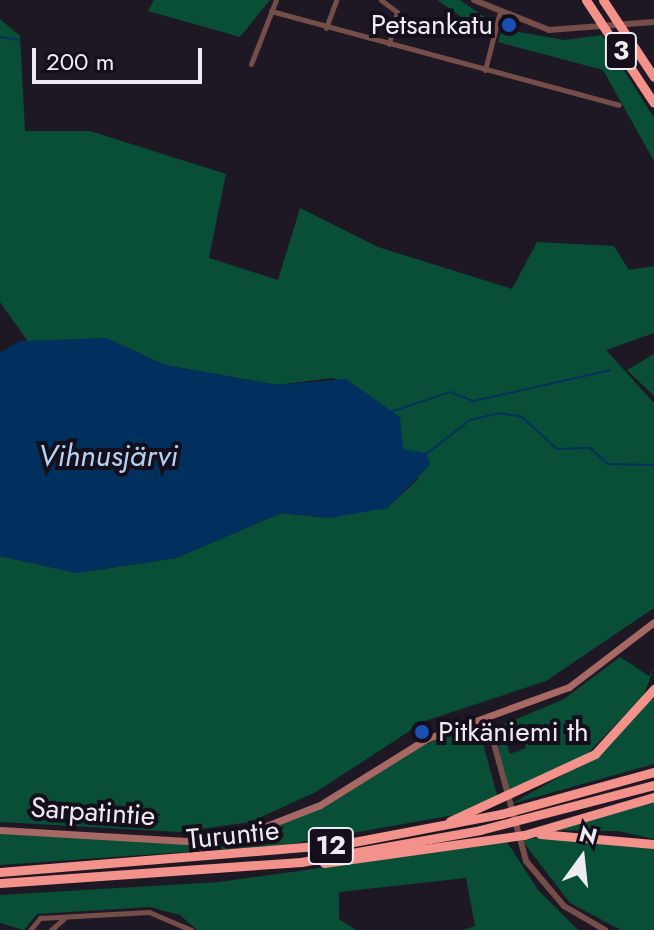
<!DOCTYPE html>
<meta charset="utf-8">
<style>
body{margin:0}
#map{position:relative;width:654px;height:930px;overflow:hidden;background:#1e1824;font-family:Jost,sans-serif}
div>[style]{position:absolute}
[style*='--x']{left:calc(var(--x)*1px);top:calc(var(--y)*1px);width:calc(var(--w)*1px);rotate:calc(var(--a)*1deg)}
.green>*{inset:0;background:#094e37}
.water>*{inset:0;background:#02305e}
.stream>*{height:2px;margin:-1px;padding:0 1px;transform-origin:1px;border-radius:1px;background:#02305e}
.minor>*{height:5px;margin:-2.5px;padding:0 2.5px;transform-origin:2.5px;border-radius:2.5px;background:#754e4a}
.tertiary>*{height:6px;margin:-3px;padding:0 3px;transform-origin:3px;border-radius:3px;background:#754e4a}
.secondary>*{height:7px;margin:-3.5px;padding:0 3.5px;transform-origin:3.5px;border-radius:3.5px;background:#a86964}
.motorway>*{height:9px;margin:-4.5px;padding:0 4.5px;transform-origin:4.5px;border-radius:4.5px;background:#f3928a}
.dots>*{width:22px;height:22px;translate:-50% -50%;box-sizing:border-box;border:4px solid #150f1b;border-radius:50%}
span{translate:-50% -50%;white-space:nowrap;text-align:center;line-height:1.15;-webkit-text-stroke:8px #150f1b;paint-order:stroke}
.shield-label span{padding:2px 6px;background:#150f1b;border:2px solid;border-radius:6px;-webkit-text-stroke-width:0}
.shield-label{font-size:26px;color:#eeebf3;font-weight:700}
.poi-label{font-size:28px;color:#eeebf3}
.right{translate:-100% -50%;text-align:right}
.left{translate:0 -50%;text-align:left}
.street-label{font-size:28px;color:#eeebf3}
.water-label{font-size:30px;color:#b5d3f7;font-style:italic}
.north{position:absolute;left:542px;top:818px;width:80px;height:80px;-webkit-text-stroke:6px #150f1b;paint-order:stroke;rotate:15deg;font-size:22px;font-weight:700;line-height:32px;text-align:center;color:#eeebf3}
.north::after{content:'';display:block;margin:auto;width:28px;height:36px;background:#eeebf3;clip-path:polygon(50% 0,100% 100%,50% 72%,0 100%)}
.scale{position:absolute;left:32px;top:48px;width:170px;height:36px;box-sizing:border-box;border:4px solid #eeebf3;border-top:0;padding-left:10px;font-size:24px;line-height:28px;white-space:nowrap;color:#eeebf3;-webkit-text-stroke:6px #150f1b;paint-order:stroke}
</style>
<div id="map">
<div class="green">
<div style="clip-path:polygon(154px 0,270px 0,240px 37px,148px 11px)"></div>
<div style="clip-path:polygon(437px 0,460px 0,492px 22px,487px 34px)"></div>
<div style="clip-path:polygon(0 19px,20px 36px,25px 131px,90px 131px,226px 174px,209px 258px,278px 280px,300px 208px,378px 247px,512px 289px,537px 242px,614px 246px,629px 270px,654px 266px,654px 333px,606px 350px,654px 403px,654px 608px,546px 681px,425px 721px,316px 792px,250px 822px,179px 832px,0 822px,0 556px,77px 573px,176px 558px,281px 513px,318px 517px,387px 508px,418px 479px,386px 412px,352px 384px,332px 378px,277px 385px,165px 365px,106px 338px,29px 343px,0 302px)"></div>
<div style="clip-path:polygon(502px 29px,564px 40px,602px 35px,654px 118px,654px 161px,603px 70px,498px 42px)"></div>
<div style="clip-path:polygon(654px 354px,654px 396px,627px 370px)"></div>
<div style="clip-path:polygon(620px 657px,649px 676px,654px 668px,643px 697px,585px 756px,508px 794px,498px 746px,506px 743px,510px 754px,526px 748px,520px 730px,497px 740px,497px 727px,564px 699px)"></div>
<div style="clip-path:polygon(654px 694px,654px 764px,511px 804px,597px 756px)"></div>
<div style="clip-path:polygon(466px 729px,480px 733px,498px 798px,454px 815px,285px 845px,0 865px,0 833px,187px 843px,252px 834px,327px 804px,413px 749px)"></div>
<div style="clip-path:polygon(654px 800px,654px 839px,618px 831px,545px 830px)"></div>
<div style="clip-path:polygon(557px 837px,654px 848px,654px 930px,621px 930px,570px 903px,521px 839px)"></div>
<div style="clip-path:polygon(507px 842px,538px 890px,578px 930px,463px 930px,475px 926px,466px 878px,339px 892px,339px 919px,356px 930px,197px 930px,180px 915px,150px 907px,37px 914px,24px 930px,0 923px,0 895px,219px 882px)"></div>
</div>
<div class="water">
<div style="clip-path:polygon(106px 338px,165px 365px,277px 385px,346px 379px,400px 417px,403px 449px,427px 453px,430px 465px,387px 508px,329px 518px,281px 513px,176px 558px,77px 573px,0 556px,0 353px,20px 341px)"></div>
</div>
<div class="stream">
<div style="--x:0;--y:37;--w:20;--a:9"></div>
<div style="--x:390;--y:412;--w:63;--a:-18.4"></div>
<div style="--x:450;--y:392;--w:26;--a:21"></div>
<div style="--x:474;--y:401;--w:139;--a:-12.8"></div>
<div style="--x:426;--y:454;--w:56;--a:-37.7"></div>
<div style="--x:470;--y:420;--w:31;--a:-13"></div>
<div style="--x:500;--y:413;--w:22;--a:10"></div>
<div style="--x:522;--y:417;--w:47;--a:42.4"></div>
<div style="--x:557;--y:449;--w:33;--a:-2"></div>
<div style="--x:590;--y:448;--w:24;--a:42"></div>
<div style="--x:608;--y:464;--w:46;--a:1.2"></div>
</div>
<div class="minor">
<div style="--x:381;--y:0;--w:20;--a:37"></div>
<div style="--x:397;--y:12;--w:33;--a:104"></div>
<div style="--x:271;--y:11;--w:360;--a:15.1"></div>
<div style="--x:326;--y:28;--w:30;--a:-70"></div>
<div style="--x:251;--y:64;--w:69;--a:-68.7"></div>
<div style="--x:485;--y:70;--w:57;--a:-75.7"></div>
<div style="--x:30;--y:930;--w:16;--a:-50"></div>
<div style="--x:40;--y:918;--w:109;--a:-3.2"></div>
<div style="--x:149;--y:912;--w:46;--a:23.2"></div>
<div style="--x:51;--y:930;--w:18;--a:-41"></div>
</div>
<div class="tertiary">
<div style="--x:474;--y:0;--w:81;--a:21.8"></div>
<div style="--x:549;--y:30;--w:105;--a:-4.4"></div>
<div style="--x:487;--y:718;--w:148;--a:74.7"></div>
<div style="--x:526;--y:861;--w:59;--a:49.8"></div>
<div style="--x:564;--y:906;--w:48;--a:30.3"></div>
</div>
<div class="secondary">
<div style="--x:0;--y:830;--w:187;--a:3.4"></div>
<div style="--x:187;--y:841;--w:75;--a:-10"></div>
<div style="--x:261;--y:828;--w:63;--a:-21.3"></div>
<div style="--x:320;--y:805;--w:125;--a:-31.9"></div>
<div style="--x:426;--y:739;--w:152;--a:-20"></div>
<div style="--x:569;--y:687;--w:107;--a:-37.4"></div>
</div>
<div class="motorway">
<div style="--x:586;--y:0;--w:123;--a:56.6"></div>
<div style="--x:603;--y:0;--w:92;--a:56.5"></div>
<div style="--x:450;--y:821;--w:160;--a:-24.8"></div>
<div style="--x:595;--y:754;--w:88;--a:-47.8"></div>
<div style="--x:540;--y:834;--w:114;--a:5"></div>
<div style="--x:324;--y:863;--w:202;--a:-8"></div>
<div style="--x:524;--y:835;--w:135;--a:-16.3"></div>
<div style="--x:0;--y:872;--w:344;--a:-4.7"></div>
<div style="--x:343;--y:844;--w:161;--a:-10.8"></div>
<div style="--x:501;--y:814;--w:159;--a:-15.4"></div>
<div style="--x:0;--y:883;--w:302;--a:-4"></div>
<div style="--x:301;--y:862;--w:182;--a:-10.1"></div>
<div style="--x:480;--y:830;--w:180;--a:-14.5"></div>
</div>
<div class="dots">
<div style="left:509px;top:25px;background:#1a4fb4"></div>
<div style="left:422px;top:732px;background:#1a4fb4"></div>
</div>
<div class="shield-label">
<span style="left:621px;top:51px">3</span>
<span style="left:331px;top:846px">12</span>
</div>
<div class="poi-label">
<span class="right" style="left:493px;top:25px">Petsankatu</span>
<span class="left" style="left:438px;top:732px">Pitkäniemi th</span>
</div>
<div class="street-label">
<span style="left:93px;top:812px;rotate:4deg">Sarpatintie</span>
<span style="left:233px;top:835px;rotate:-6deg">Turuntie</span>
</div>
<div class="water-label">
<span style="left:108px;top:456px">Vihnusjärvi</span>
</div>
<div class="north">N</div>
<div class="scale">200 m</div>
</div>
